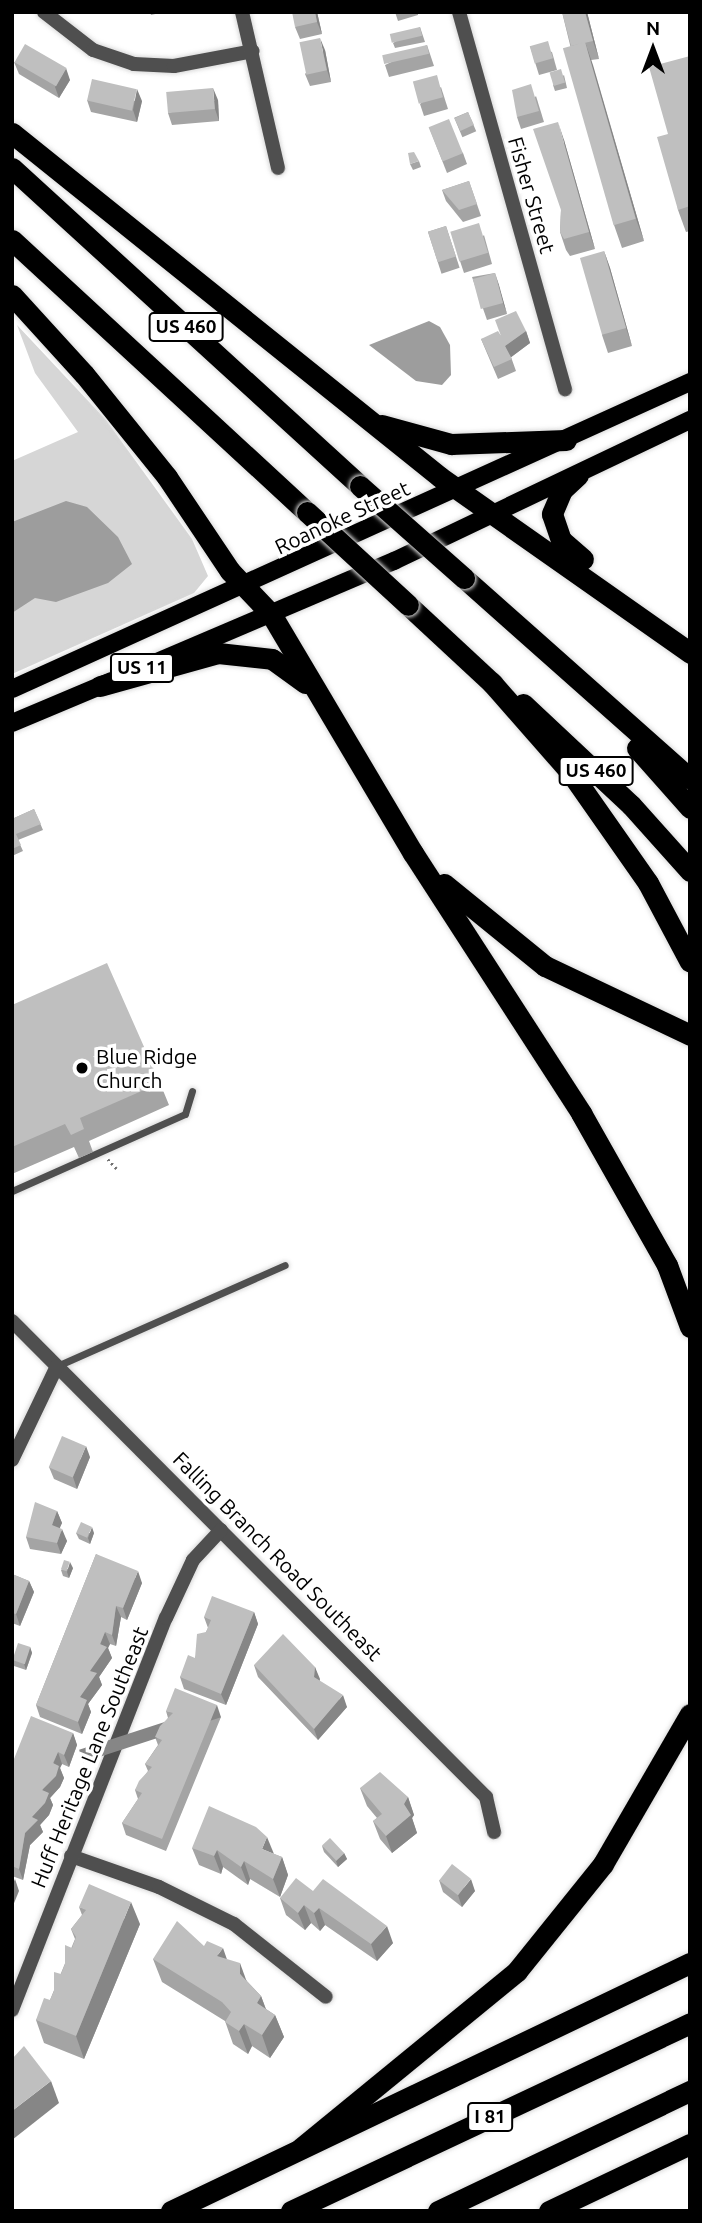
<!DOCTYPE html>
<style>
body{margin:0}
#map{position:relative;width:702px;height:2223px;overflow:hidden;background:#fff;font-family:Ubuntu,sans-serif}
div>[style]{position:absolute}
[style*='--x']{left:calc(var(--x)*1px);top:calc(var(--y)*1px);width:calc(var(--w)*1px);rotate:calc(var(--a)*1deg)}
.green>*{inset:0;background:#d6d6d6}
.water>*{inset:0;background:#9d9d9d}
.path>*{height:2.5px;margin-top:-1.25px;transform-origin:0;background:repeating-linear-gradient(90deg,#717171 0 2px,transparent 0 5.5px)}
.roads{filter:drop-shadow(0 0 2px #dbdbdb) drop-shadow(0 0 2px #dbdbdb)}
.lane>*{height:7px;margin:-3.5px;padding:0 3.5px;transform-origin:3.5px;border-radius:3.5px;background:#4f4f4f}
.street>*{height:14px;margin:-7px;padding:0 7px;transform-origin:7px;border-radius:7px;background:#4f4f4f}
.primary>*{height:18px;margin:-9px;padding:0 9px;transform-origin:9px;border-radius:9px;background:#000}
.highway>*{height:21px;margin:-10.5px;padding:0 10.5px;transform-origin:10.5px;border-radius:10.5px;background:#000}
.bridges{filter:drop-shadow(0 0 2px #dbdbdb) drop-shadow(0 0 2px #dbdbdb)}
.highway-bridge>*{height:21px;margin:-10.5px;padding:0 10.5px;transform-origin:10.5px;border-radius:10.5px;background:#000}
.wall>*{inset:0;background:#a4a4a4;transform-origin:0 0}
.shaded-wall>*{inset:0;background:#868686;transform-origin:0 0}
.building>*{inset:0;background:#bfbfbf;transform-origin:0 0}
.dots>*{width:19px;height:19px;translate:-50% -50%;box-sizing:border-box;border:4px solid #fff;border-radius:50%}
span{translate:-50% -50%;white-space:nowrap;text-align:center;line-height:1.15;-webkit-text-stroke:7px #fff;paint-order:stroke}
.shield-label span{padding:2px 5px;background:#fff;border:2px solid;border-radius:5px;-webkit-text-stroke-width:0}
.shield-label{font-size:19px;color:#000;font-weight:700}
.street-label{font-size:21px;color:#000}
.poi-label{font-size:21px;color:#000}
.left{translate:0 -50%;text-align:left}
.frame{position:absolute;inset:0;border:14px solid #000;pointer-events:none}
.north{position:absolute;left:618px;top:14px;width:70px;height:70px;-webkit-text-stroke:5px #fff;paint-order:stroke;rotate:0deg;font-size:19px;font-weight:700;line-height:28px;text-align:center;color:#000}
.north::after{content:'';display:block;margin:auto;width:24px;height:32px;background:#000;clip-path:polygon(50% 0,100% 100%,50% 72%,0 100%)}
</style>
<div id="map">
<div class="green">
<div style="clip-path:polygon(17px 325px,106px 420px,192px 539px,208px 576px,194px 593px,12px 674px,12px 461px,78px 432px,35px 373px)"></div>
</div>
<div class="water">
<div style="clip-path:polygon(429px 321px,440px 327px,450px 345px,451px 375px,442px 385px,416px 381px,369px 345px)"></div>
<div style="clip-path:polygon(66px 501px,87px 507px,118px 537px,132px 564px,108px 583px,56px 602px,35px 598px,12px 613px,12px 522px)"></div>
</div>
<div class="path">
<div style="--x:108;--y:1159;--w:13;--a:48"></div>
</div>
<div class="roads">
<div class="lane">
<div style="--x:12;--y:1191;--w:189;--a:-24"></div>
<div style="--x:185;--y:1114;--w:24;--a:-73"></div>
<div style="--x:57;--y:1366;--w:249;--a:-23.9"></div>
</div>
<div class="street">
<div style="--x:44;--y:12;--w:62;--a:37.8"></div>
<div style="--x:93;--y:50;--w:43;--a:18.9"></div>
<div style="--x:134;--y:64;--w:40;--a:2.9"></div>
<div style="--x:174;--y:66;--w:80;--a:-10.8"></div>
<div style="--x:242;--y:12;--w:160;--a:77"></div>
<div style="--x:459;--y:12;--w:392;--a:74.3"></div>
<div style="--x:12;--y:1321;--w:672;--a:45.12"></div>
<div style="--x:486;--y:1797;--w:36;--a:77"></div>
<div style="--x:12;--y:1460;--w:104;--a:-64.4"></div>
<div style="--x:71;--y:1856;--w:93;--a:19.4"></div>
<div style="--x:159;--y:1887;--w:84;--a:26.3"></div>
<div style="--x:234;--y:1924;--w:117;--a:38.4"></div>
<div style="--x:12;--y:2010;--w:421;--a:-68.6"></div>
<div style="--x:166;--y:1618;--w:64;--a:-65"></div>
<div style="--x:193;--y:1560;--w:41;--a:-47"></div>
</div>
<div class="primary">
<div style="--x:157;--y:662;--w:258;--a:-23.1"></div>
<div style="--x:394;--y:561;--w:328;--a:-25.5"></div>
<div style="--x:12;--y:689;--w:744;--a:-24.36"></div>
<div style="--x:12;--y:723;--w:108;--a:-22.8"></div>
</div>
<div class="highway">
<div style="--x:12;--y:133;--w:549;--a:38.79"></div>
<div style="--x:440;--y:477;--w:306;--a:35.1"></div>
<div style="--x:12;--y:168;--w:471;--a:42.4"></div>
<div style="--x:12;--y:240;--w:401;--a:42.7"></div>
<div style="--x:12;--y:295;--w:107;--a:47.7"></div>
<div style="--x:84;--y:374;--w:132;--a:51.1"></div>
<div style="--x:167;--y:477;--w:113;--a:56.2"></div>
<div style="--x:230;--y:571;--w:59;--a:46.4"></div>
<div style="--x:271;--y:614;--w:278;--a:59.3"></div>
<div style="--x:413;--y:853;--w:310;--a:57.1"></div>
<div style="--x:581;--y:1113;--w:175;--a:60.5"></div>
<div style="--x:667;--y:1265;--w:66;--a:69.6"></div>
<div style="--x:382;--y:425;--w:72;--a:15.4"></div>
<div style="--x:451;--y:444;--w:115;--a:-2"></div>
<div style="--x:578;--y:475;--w:22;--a:137"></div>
<div style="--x:562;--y:490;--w:26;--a:113"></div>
<div style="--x:552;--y:514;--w:28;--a:71"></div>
<div style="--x:561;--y:540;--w:29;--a:41"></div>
<div style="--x:464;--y:578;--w:302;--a:41.6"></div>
<div style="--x:408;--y:605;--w:115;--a:42.9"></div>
<div style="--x:492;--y:683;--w:120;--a:48.7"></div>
<div style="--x:571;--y:773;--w:134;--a:55"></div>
<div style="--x:648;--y:883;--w:89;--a:62"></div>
<div style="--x:100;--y:686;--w:123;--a:-15.6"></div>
<div style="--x:218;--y:653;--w:54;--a:6.3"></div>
<div style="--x:272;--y:659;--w:41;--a:36"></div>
<div style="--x:523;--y:704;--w:148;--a:43.1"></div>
<div style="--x:631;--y:805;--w:89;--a:48.2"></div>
<div style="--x:637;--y:748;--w:80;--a:48.5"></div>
<div style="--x:444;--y:884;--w:130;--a:39.1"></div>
<div style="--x:545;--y:966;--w:161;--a:25.4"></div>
<div style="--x:301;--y:2148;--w:279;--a:-39.3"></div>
<div style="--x:517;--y:1971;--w:137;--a:-51.2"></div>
<div style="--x:603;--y:1864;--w:173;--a:-59.9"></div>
<div style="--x:171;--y:2211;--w:575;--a:-25.54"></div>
<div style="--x:291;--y:2211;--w:441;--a:-25.2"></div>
<div style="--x:438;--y:2211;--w:279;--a:-25.5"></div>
<div style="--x:549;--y:2211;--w:156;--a:-25.4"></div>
</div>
</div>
<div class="bridges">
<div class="highway-bridge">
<div style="--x:360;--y:486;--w:139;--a:41.5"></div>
<div style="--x:307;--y:512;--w:137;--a:42.6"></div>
</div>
</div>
<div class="wall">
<div style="clip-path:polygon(150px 12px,164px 12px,151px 15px)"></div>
<div style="clip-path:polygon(317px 12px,322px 34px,300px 39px,295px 27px)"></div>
<div style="clip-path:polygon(395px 12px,418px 12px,418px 15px,398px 21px)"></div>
<div style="clip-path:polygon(562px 12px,587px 12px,599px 59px,591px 60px,644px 241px,622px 248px,614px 225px)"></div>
<div style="clip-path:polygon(420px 27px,425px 42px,395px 48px,393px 43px)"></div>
<div style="clip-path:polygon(427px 45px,434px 66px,389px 77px,385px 65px)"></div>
<div style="clip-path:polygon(530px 46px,552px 52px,557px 70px,539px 75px)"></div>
<div style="clip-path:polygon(325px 50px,331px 82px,310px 86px,305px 74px)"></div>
<div style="clip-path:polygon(690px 56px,690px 231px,686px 232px,678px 210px,668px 134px)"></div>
<div style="clip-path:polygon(14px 62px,70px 80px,59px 98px,19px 74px)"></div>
<div style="clip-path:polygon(564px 75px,567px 88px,555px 91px,553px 85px)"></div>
<div style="clip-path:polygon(441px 87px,448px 109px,424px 116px,420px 104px)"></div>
<div style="clip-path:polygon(536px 96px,544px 122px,521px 129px,517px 117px)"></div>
<div style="clip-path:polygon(87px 100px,142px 101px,137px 122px,91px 112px)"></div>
<div style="clip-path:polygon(218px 100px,219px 121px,172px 125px,168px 113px)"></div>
<div style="left:468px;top:112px;width:21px;height:15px;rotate:67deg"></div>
<div style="clip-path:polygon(429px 127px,463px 153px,467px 164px,447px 173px)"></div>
<div style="clip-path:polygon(564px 140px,595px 249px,570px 256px,566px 250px,560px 232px)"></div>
<div style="clip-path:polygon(419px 161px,421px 167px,413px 170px,410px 164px)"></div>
<div style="clip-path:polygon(469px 181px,481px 216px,463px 222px,446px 201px,442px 190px)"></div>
<div style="left:446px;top:226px;width:44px;height:19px;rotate:72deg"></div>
<div style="clip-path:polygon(484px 235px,492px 264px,464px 273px,460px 261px)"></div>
<div style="clip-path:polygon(604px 251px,610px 268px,632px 346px,608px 353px,602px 335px)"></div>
<div style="clip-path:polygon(495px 273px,507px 314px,487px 320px,472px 277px)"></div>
<div style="clip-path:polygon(526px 331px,530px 343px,511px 357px,516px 371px,498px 379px,481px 339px)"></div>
<div style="clip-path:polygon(34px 809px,43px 830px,18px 840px,23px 851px,12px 856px,12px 819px)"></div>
<div style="clip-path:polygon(12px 1005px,160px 1083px,169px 1105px,89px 1141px,93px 1152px,79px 1158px,74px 1147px,12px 1174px)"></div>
<div style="clip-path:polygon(90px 1457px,77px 1489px,54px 1479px,49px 1467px)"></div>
<div style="clip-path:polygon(57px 1511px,62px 1523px,59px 1528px,67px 1541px,61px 1554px,30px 1549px,26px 1537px)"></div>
<div style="clip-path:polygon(76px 1533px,94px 1533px,90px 1544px,79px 1539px)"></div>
<div style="clip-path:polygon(96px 1554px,142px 1583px,127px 1620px,121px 1617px,116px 1646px,110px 1644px,108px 1648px,112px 1658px,99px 1677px,102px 1685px,88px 1704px,91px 1712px,82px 1734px,40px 1717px,36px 1705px)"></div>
<div style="clip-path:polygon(73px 1568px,69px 1578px,63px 1576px,61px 1570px)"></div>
<div style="clip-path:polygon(12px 1574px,29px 1581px,34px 1592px,20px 1626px,12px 1623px)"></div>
<div style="clip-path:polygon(254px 1612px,258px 1624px,226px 1705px,184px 1689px,180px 1677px,195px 1658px,206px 1632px,208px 1628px,204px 1617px)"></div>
<div style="clip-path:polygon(30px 1647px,32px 1653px,26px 1670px,14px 1666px,12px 1658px)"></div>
<div style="clip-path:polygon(254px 1665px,315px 1667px,319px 1681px,347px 1707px,318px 1740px,258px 1677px)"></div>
<div style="clip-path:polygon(166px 1711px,221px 1717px,166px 1851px,126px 1835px,122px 1823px,138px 1799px,135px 1790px,148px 1771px,145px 1764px,158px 1745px,155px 1737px,168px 1718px)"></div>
<div style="clip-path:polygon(73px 1733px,77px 1745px,69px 1767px,62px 1764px,60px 1768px,64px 1778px,60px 1787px,50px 1798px,53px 1805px,49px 1815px,40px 1825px,43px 1832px,30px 1845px,23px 1880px,12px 1876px,12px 1764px)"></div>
<div style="clip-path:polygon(360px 1788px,408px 1797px,414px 1815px,412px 1818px,417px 1833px,392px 1853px,380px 1839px,373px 1821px,377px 1818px,367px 1806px)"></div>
<div style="clip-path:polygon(322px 1846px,344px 1853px,347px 1859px,338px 1867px,324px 1852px)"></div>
<div style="clip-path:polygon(192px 1848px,274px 1854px,282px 1857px,288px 1875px,280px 1897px,250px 1879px,248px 1885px,223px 1867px,221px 1874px,199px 1865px)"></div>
<div style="clip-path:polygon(439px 1880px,475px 1891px,462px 1907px,443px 1892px)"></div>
<div style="clip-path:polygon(313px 1891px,393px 1943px,377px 1961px,325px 1925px,320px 1931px,311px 1923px,305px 1930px,286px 1915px,280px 1898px)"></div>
<div style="clip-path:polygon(79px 1907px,140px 1924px,84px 2059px,44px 2043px,36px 2020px,50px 2000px,75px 1939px,71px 1929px,82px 1915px)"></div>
<div style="clip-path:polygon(204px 1946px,226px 1959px,261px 1996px,266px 2009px,275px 2015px,284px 2037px,270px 2058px,252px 2046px,248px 2054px,233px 2044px,225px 2021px,162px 1982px,153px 1959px)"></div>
</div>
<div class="shaded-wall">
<div style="clip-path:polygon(315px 12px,317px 12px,322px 34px,317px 22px)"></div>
<div style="clip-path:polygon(585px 12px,587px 12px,599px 59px,593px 41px)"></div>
<div style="clip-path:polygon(320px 38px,325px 50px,331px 82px,327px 70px)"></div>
<div style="clip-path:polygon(585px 42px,593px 65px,644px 241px,636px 219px)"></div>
<div style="clip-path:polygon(66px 68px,70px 80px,59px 98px,55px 87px)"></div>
<div style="clip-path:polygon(213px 88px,218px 100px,219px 121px,215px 109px)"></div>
<div style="clip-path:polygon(137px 89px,142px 101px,137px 122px,133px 110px)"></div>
<div style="clip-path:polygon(558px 122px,564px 140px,595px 249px,589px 232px)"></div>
<div style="clip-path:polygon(604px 251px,610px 268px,632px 346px,626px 328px)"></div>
<div style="clip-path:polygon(495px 273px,499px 285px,507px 314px,503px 303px)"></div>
<div style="clip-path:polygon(526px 331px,530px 343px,510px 358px,505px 346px)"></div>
<div style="clip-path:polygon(86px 1446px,90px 1457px,77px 1489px,73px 1477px)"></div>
<div style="clip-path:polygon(57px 1511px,62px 1523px,56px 1537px,52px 1525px)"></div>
<div style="clip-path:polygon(92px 1527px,94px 1533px,90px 1544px,88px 1538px)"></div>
<div style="clip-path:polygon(62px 1529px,67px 1541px,61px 1554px,57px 1543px)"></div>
<div style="clip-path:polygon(70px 1562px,73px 1568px,69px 1578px,67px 1572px)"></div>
<div style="clip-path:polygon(138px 1571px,142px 1583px,127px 1620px,123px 1608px)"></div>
<div style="clip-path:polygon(29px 1581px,34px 1592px,20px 1626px,16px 1614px)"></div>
<div style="clip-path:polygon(116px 1606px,121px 1617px,116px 1646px,112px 1635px)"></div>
<div style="clip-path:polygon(254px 1612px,258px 1624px,226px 1705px,221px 1694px)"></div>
<div style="clip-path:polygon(105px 1632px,110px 1644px,108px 1648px,112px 1658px,99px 1677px,102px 1685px,88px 1704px,91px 1712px,82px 1734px,78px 1722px,80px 1697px)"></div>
<div style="clip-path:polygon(30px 1647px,32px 1653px,26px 1670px,24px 1664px)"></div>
<div style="clip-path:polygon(315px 1667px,320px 1679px,318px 1689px,314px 1677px)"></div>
<div style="clip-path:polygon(343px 1695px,347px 1707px,318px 1740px,314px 1729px)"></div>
<div style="left:217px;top:1705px;width:13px;height:145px;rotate:72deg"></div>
<div style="clip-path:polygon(73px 1733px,77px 1745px,69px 1767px,64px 1755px)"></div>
<div style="clip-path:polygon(58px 1752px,62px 1764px,60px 1768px,64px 1778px,60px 1787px,50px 1798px,53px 1805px,49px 1815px,40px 1825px,43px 1832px,30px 1845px,23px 1880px,19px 1869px,25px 1833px)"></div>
<div style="clip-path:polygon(408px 1797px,414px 1815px,412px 1818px,417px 1833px,392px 1853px,386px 1836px)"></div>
<div style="clip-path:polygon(267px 1837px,274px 1854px,262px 1849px)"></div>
<div style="clip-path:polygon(217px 1850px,223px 1867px,221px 1874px,214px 1856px)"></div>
<div style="clip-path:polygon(344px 1853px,347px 1859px,338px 1867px,336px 1861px)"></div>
<div style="clip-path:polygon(282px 1857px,288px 1875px,280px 1897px,273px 1879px)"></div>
<div style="clip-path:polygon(244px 1861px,250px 1879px,248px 1885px,241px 1867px)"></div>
<div style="clip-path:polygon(15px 1879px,19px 1891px,12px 1908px,12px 1886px)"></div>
<div style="clip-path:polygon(471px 1879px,475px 1891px,462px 1907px,458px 1895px)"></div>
<div style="clip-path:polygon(131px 1902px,140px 1924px,84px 2059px,76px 2036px)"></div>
<div style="clip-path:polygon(304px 1905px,311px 1923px,305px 1930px,298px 1913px)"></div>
<div style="clip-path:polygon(319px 1908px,325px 1925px,320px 1931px,314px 1913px)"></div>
<div style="clip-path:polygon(387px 1926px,393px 1943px,377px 1961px,371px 1944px)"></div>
<div style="clip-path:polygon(223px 1948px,231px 1971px,217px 1956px)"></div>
<div style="clip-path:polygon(240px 1963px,248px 1985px,240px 1974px)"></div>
<div style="clip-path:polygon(261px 1996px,269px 2018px,257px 2003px)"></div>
<div style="clip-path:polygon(275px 2015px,284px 2037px,270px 2058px,262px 2035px)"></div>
<div style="clip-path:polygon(244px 2024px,252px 2046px,248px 2054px,239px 2031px)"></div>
<div style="clip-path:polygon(51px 2081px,59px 2103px,12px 2140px,12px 2111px)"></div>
</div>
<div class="building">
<div style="clip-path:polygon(292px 12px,315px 12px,317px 22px,295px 27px)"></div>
<div style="clip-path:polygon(562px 12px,585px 12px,593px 41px,571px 46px)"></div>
<div style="left:420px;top:27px;width:9px;height:31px;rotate:77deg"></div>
<div style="left:320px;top:38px;width:33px;height:21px;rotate:78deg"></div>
<div style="left:548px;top:41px;width:18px;height:19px;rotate:74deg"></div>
<div style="left:585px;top:42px;width:184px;height:23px;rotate:74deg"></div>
<div style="left:25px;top:44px;width:48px;height:21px;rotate:30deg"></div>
<div style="left:427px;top:45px;width:9px;height:46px;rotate:77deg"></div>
<div style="clip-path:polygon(690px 56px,690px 206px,678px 210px,657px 137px,668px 134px,649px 67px)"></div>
<div style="left:561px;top:69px;width:14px;height:12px;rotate:73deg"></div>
<div style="left:437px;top:75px;width:23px;height:25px;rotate:75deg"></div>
<div style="left:92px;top:79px;width:46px;height:22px;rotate:13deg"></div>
<div style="clip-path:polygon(531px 84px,539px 111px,517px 117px,512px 90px)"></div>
<div style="left:213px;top:88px;width:21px;height:47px;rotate:85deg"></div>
<div style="left:468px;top:112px;width:14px;height:15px;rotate:65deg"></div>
<div style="left:449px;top:119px;width:37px;height:22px;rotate:68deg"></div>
<div style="clip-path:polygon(558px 122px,589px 232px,564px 239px,560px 232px,561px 210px,533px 129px)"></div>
<div style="clip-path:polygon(414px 152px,419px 161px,410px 164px,408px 153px)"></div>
<div style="clip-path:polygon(469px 181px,477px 204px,459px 210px,442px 190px)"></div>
<div style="left:479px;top:223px;width:31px;height:30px;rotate:73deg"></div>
<div style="left:446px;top:226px;width:32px;height:19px;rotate:72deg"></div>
<div style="left:604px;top:251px;width:80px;height:25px;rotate:74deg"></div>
<div style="left:495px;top:273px;width:31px;height:23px;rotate:75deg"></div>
<div style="clip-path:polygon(516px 311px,526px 331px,505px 346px,512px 359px,494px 367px,481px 339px,498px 331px,501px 336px,495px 320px)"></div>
<div style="clip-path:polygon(34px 809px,41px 824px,16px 834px,21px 845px,12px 849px,12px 819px)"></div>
<div style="clip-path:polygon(107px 963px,160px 1083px,80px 1118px,84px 1129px,71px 1135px,65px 1124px,12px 1147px,12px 1005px)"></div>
<div style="left:62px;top:1436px;width:26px;height:34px;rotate:23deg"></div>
<div style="clip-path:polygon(35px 1502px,57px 1511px,52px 1525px,62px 1529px,57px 1543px,26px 1537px)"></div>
<div style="left:81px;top:1522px;width:12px;height:12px;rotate:24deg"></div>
<div style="clip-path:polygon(96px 1554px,138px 1571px,123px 1608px,116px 1606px,112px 1635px,105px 1632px,100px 1644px,107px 1647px,90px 1671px,97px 1673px,80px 1697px,87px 1700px,78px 1722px,36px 1705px)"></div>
<div style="left:64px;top:1560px;width:6px;height:10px;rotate:18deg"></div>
<div style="clip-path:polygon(12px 1574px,29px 1581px,16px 1614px,12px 1613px)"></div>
<div style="clip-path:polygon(212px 1596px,254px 1612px,221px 1694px,180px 1677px,188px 1655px,195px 1658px,197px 1634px,206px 1632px,211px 1620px,204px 1617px)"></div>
<div style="clip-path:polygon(283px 1634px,315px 1667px,314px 1677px,343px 1695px,314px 1729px,254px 1665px)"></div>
<div style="left:18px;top:1643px;width:13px;height:18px;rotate:18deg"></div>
<div style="clip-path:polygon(175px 1688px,217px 1705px,162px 1839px,122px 1823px,142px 1793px,135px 1790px,139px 1781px,152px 1767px,145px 1764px,162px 1740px,155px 1737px,160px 1726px,173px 1713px,166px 1711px)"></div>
<div style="clip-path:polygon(31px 1716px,73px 1733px,64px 1755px,58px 1752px,53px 1763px,59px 1766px,56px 1776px,42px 1790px,49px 1793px,45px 1803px,32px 1817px,38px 1820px,25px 1833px,19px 1869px,12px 1866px,12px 1764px)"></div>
<div style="clip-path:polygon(380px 1772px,408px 1797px,404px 1804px,411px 1815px,386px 1836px,373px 1821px,382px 1814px,360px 1788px)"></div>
<div style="clip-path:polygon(209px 1806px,256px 1827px,267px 1837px,262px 1849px,282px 1857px,273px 1879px,244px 1861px,241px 1867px,217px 1850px,214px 1856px,192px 1848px)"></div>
<div style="left:330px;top:1838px;width:21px;height:11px;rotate:47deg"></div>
<div style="left:452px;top:1864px;width:24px;height:21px;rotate:38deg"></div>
<div style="clip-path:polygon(296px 1878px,313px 1891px,323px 1879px,387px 1926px,371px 1944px,319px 1908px,314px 1913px,304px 1905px,298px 1913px,280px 1898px)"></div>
<div style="clip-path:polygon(89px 1884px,131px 1902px,76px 2036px,36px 2020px,44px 1998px,50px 2000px,54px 1991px,54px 1972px,61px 1974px,65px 1964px,65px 1945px,72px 1948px,76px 1937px,71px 1929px,86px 1910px,79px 1907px)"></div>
<div style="clip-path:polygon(177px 1921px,204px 1946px,207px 1941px,223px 1948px,217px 1956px,240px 1963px,240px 1974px,261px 1996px,257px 2003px,275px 2015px,262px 2035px,244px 2024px,239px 2031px,225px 2022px,231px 2012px,222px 2002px,153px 1959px)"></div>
<div style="clip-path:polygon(24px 2046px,51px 2081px,12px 2111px,12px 2059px)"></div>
</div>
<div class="dots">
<div style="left:82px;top:1068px;background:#000"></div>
</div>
<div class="shield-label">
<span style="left:186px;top:327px">US 460</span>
<span style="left:142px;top:668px">US 11</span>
<span style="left:596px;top:771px">US 460</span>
<span style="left:490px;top:2117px">I 81</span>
</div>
<div class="street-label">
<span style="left:532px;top:195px;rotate:74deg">Fisher Street</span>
<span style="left:342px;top:517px;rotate:-25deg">Roanoke Street</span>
<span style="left:278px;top:1556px;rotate:45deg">Falling Branch Road Southeast</span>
<span style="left:89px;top:1757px;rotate:-68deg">Huff Heritage Lane Southeast</span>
</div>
<div class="poi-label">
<span class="left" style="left:96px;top:1068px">Blue Ridge<br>Church</span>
</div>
<div class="frame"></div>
<div class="north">N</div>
</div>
